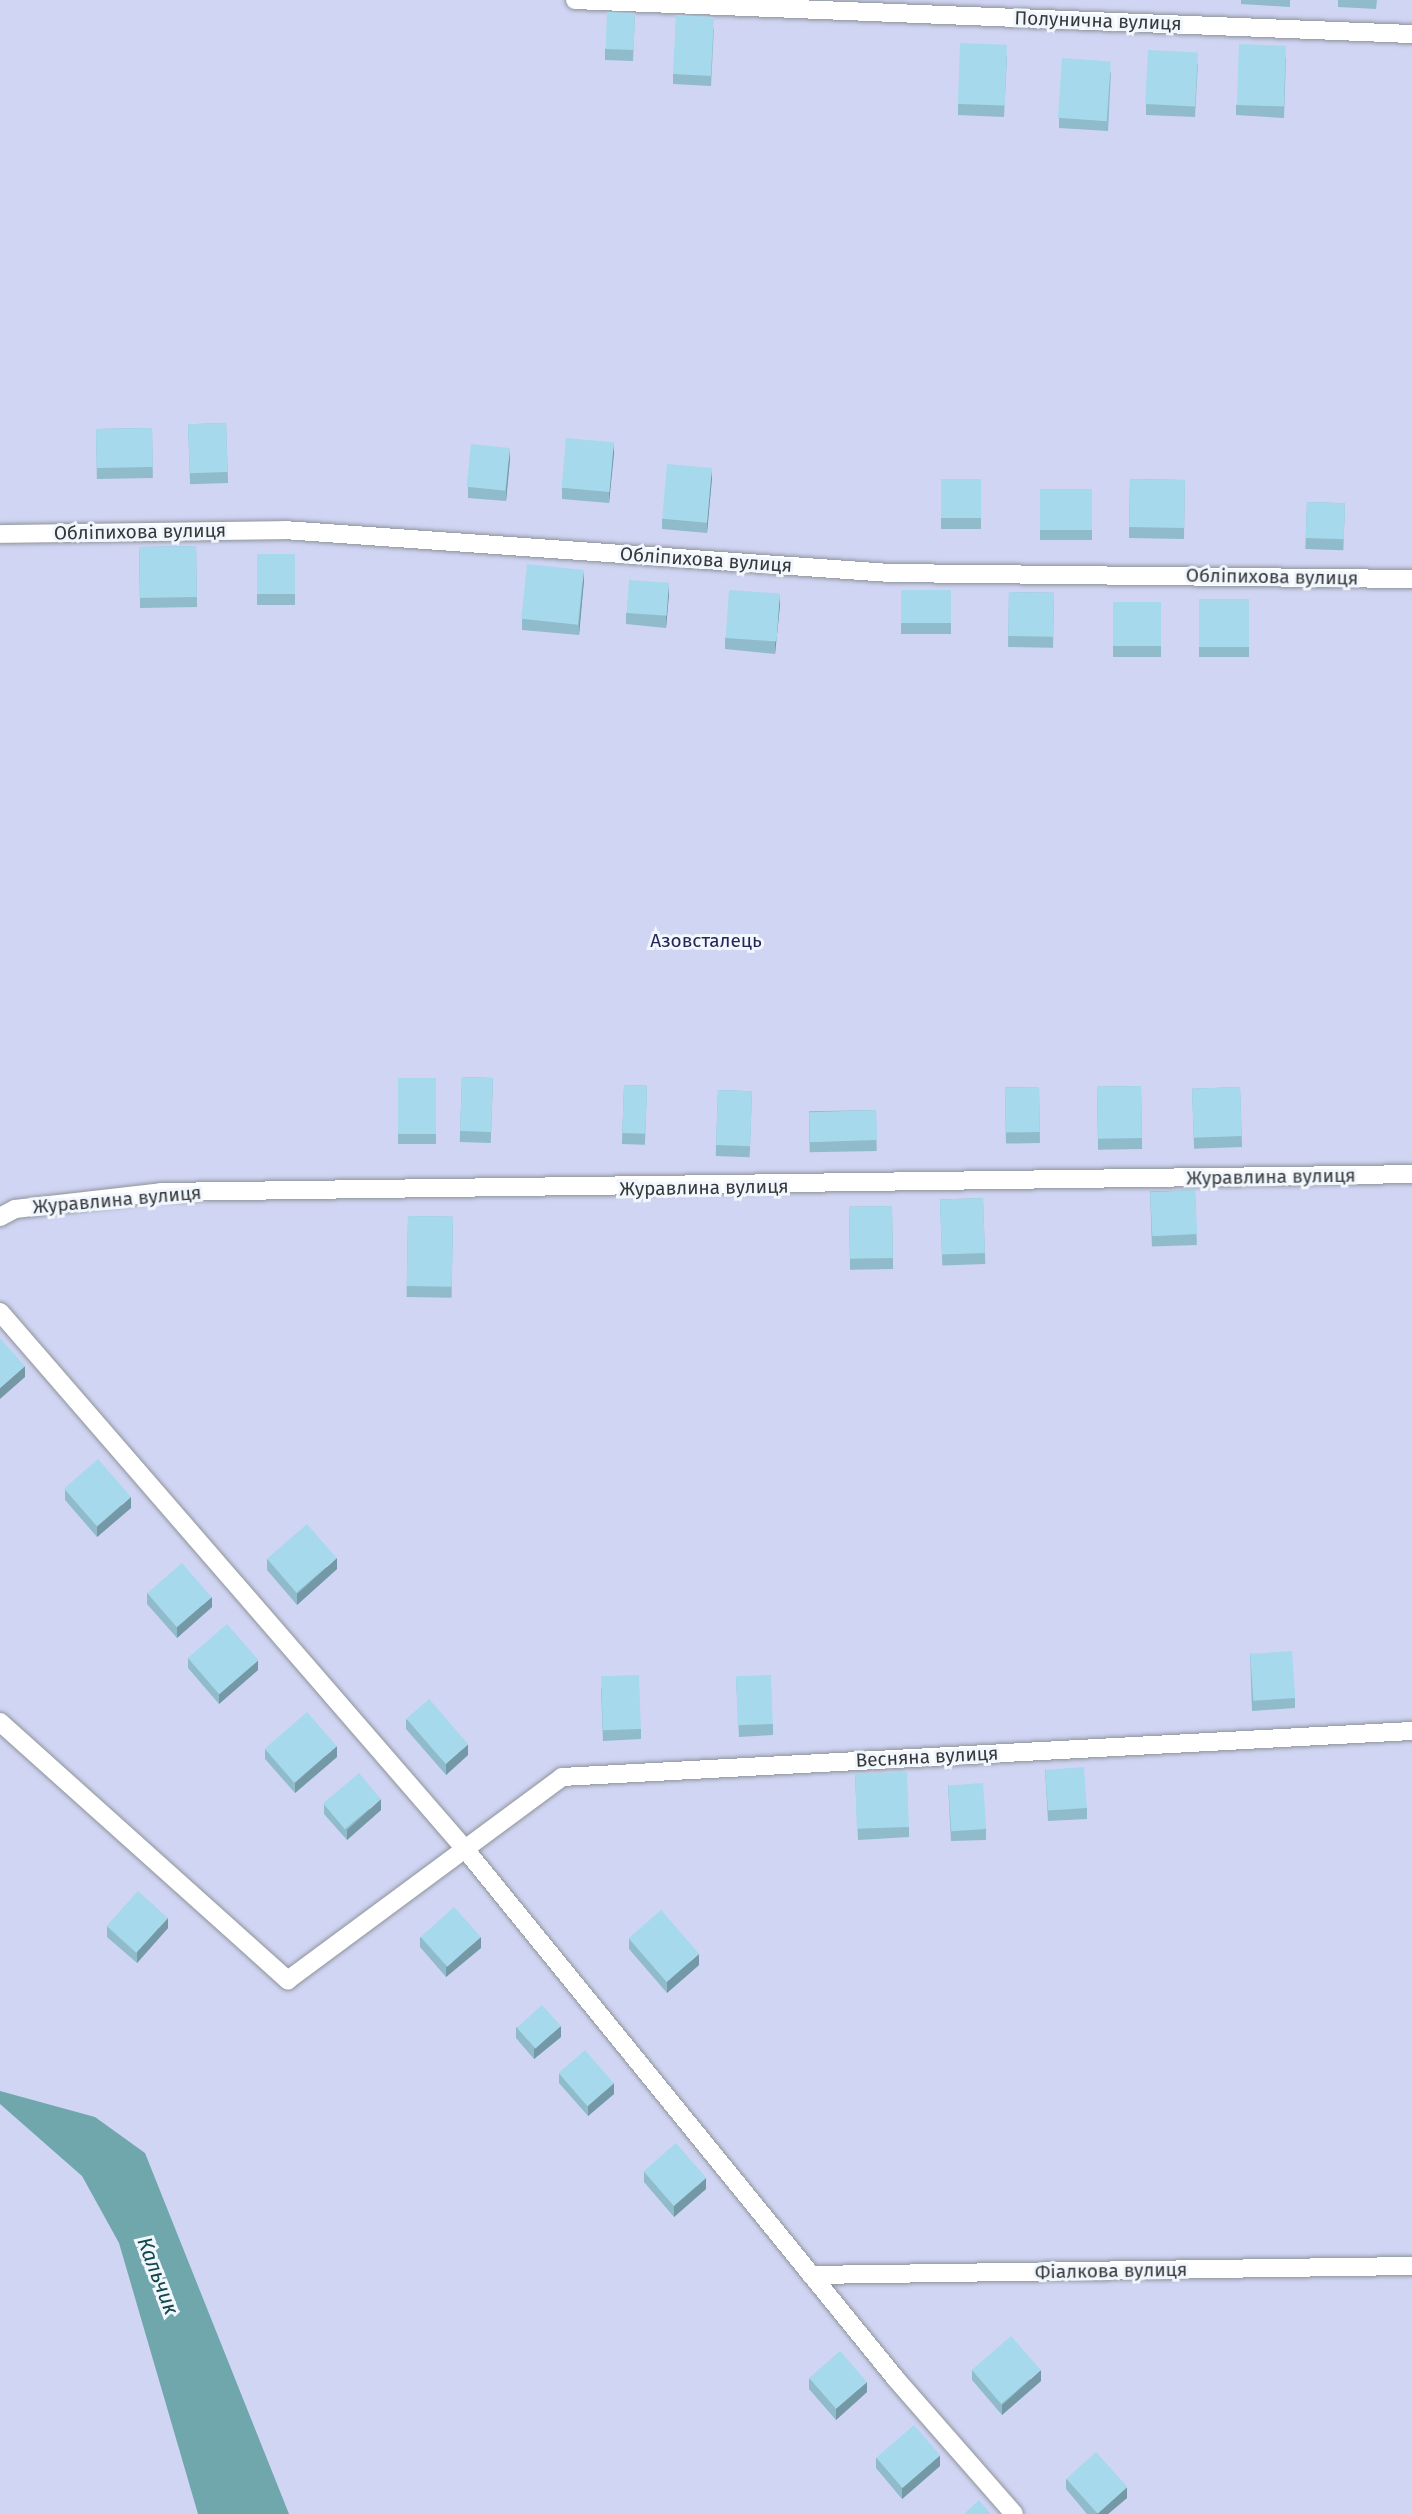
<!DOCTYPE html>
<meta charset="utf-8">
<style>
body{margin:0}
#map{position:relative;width:1412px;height:2514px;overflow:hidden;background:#e4eaef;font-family:"Fira Sans",sans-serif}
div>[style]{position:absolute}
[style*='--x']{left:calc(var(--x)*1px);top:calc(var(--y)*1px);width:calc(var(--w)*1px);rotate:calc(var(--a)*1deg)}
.green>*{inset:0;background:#d1d5f4;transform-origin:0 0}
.water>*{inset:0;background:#70a7ad}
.roads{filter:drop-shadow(0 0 2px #8e9499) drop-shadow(0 0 2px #8e9499)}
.lane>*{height:18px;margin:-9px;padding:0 9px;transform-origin:9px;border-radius:9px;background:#fff}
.wall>*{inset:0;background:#8fbbcb;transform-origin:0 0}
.shaded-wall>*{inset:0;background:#7498a5}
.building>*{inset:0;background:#a6d9ec;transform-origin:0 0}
span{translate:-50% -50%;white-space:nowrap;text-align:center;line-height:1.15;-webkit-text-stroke:6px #f1f7fd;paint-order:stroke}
.street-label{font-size:19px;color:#36393b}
.park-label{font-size:19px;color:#252558}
.water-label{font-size:21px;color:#14474c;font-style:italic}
</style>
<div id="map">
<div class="green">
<div style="left:0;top:0;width:1412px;height:2514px"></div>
</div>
<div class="water">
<div style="clip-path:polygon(0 2091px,95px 2117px,145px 2153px,289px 2514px,198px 2514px,119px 2243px,82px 2176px,0 2104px)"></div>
</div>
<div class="roads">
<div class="lane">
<div style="--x:575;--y:0;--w:838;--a:2.33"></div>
<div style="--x:0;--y:534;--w:284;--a:-0.8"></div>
<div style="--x:284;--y:530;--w:608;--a:4.06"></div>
<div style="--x:890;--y:573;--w:522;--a:0.66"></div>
<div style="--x:0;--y:1217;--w:17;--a:-28"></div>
<div style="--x:15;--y:1209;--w:147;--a:-6.6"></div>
<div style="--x:161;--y:1192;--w:1251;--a:-0.82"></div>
<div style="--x:0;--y:1312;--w:710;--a:49.11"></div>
<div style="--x:465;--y:1849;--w:683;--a:50.88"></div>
<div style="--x:896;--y:2379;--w:179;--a:48.8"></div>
<div style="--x:0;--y:1722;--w:387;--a:41.9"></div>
<div style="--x:288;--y:1980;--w:341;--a:-36.5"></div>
<div style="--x:562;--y:1777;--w:851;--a:-3.1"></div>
<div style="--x:811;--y:2275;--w:601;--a:-0.86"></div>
</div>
</div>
<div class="wall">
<div style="clip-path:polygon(1241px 0,1290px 0,1290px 7px,1241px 4px)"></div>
<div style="clip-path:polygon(1338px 0,1377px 0,1376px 9px,1338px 7px)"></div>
<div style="clip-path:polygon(635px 13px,633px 61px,605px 60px,605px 49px)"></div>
<div style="clip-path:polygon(714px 28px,711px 86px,673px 84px,673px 74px)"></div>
<div style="clip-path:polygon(1007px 56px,1004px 117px,958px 115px,958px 104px)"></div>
<div style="clip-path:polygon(1286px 57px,1284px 118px,1236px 115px,1236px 105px)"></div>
<div style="clip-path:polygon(1198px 63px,1195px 117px,1146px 115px,1146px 104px)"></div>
<div style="clip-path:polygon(1111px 72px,1108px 131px,1059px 128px,1059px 118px)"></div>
<div style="left:226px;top:423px;width:60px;height:38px;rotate:88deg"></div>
<div style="left:152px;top:428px;width:50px;height:56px;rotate:89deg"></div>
<div style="clip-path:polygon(614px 453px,609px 503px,562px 499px,562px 488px)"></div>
<div style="clip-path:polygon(510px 459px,506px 501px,468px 498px,468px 487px)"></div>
<div style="clip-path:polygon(712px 478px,707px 533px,662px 529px,662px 519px)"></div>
<div style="left:941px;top:479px;width:40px;height:50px"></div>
<div style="left:1130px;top:479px;width:55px;height:59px;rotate:1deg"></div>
<div style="left:1040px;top:489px;width:52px;height:51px"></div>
<div style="left:1307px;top:502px;width:38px;height:47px;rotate:2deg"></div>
<div style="left:196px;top:546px;width:61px;height:57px;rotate:89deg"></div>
<div style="left:295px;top:554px;width:51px;height:38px;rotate:90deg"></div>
<div style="clip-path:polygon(584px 580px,579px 635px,522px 630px,522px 619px)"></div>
<div style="left:901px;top:590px;width:50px;height:44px"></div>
<div style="left:1009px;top:592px;width:45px;height:55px;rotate:1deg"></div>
<div style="clip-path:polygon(669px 594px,666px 628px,626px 624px,626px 613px)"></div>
<div style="left:1199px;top:599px;width:50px;height:58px"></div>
<div style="left:1113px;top:602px;width:48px;height:55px"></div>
<div style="clip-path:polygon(780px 605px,775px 654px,725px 649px,725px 638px)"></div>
<div style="left:462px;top:1077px;width:31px;height:65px;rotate:2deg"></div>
<div style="left:398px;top:1078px;width:38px;height:66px"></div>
<div style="left:624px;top:1085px;width:23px;height:59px;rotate:2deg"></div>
<div style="left:1141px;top:1086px;width:63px;height:44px;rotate:89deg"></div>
<div style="left:1039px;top:1087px;width:56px;height:34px;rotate:89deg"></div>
<div style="left:1240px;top:1087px;width:60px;height:48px;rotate:88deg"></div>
<div style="left:718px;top:1090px;width:34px;height:66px;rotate:2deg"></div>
<div style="left:876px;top:1110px;width:41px;height:67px;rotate:89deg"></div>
<div style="left:1195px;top:1190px;width:55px;height:45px;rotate:88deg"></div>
<div style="left:983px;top:1198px;width:66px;height:43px;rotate:88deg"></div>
<div style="left:892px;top:1206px;width:63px;height:43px;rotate:89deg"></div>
<div style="left:408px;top:1216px;width:45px;height:81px;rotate:1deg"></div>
<div style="clip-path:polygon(65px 1489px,131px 1508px,97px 1537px,65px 1500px)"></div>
<div style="clip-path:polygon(267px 1559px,337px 1569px,297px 1605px,267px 1570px)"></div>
<div style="clip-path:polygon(147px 1593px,212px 1607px,177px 1638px,147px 1604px)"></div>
<div style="clip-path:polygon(1250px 1653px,1295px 1698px,1295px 1708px,1252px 1711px)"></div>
<div style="clip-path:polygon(188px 1658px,258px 1670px,219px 1704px,188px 1668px)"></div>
<div style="clip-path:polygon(736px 1677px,773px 1724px,773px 1735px,739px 1737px)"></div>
<div style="clip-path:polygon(601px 1688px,641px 1729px,641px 1739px,603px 1741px)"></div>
<div style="clip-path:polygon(406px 1719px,468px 1755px,446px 1775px,406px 1729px)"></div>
<div style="clip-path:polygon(265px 1749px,337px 1757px,295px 1793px,265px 1759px)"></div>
<div style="clip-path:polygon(1045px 1769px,1087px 1808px,1087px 1819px,1048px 1821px)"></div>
<div style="clip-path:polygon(855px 1775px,909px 1827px,909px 1837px,858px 1840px)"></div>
<div style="clip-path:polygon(948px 1785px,986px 1829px,986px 1840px,951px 1841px)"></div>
<div style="clip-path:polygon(324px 1804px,381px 1810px,347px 1840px,324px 1814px)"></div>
<div style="clip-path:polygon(107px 1926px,168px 1928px,137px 1963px,107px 1937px)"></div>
<div style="clip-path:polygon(420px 1937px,481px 1948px,446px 1977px,420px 1947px)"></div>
<div style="clip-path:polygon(629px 1938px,699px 1965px,667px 1993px,629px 1949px)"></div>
<div style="clip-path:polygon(516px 2027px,561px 2037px,534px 2059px,516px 2038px)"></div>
<div style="clip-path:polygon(559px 2073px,614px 2094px,588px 2116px,559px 2083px)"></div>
<div style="clip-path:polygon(644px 2171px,706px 2189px,674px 2217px,644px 2182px)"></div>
<div style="clip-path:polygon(972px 2370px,1041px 2381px,1002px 2415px,972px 2380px)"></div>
<div style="clip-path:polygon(809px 2378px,867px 2392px,836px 2420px,809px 2389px)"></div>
<div style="clip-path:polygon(876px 2458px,940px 2466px,902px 2499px,876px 2468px)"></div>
<div style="clip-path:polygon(1066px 2479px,1127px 2498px,1108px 2514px,1087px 2514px,1066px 2489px)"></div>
</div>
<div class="shaded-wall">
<div style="clip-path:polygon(614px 442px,614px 453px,609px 503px,609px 493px)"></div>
<div style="clip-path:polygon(510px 448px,510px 459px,506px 501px,506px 491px)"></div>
<div style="clip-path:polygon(712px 468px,712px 478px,707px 533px,707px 522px)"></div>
<div style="clip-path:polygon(584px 570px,584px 580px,579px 635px,579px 624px)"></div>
<div style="clip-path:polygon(669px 583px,669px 594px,666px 628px,666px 617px)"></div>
<div style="clip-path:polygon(780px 594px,780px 605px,775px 654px,775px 643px)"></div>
<div style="clip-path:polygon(25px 1366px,25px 1377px,0 1399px,0 1388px)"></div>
<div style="clip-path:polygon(131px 1497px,131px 1508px,97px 1537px,97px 1527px)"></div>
<div style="clip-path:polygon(337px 1558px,337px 1569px,297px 1605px,297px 1594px)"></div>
<div style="clip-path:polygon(212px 1597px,212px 1607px,177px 1638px,177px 1627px)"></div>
<div style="clip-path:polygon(258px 1660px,258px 1670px,219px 1704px,219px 1694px)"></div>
<div style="clip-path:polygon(468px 1744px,468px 1755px,446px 1775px,446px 1764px)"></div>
<div style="clip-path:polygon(337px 1746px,337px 1757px,295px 1793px,295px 1783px)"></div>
<div style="clip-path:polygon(381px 1799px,381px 1810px,347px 1840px,347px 1830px)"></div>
<div style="clip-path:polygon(168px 1918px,168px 1928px,137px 1963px,137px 1952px)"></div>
<div style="clip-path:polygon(481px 1937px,481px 1948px,446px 1977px,446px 1967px)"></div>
<div style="clip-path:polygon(699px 1954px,699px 1965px,667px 1993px,667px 1982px)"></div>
<div style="clip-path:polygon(561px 2026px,561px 2037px,534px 2059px,534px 2049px)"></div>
<div style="clip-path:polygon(614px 2083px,614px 2094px,588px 2116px,588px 2106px)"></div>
<div style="clip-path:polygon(706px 2178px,706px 2189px,674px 2217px,674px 2206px)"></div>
<div style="clip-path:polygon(1041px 2370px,1041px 2381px,1002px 2415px,1002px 2405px)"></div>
<div style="clip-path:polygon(867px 2382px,867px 2392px,836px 2420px,836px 2409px)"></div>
<div style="clip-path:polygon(940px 2455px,940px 2466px,902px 2499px,902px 2488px)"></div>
<div style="clip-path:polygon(1127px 2487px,1127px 2498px,1108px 2514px,1096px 2514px)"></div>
</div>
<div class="building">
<div style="left:607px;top:12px;width:28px;height:37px;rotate:2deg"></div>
<div style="left:676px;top:15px;width:38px;height:59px;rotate:3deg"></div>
<div style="left:960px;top:43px;width:47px;height:61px;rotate:2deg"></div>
<div style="left:1239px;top:44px;width:47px;height:61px;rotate:2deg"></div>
<div style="left:1148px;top:50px;width:50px;height:54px;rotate:3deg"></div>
<div style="left:1062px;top:58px;width:49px;height:60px;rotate:4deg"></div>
<div style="left:226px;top:423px;width:49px;height:38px;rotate:88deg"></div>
<div style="left:152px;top:428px;width:39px;height:56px;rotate:89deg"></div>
<div style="left:566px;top:438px;width:48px;height:50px;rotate:5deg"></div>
<div style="left:471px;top:444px;width:39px;height:43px;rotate:6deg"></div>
<div style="left:667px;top:464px;width:45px;height:55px;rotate:5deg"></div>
<div style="left:941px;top:479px;width:40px;height:39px"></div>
<div style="left:1130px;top:479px;width:55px;height:48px;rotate:1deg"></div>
<div style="left:1040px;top:489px;width:52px;height:41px"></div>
<div style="left:1307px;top:502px;width:38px;height:36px;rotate:2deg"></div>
<div style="left:196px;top:546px;width:51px;height:57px;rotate:89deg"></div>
<div style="left:295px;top:554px;width:40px;height:38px;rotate:90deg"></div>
<div style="left:527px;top:564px;width:57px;height:55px;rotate:6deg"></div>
<div style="left:629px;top:580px;width:40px;height:33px;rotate:4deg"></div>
<div style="left:729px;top:590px;width:51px;height:48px;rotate:4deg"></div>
<div style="left:901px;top:590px;width:50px;height:33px"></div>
<div style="left:1009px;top:592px;width:45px;height:44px;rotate:1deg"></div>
<div style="left:1199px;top:599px;width:50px;height:48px"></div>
<div style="left:1113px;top:602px;width:48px;height:44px"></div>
<div style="left:462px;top:1077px;width:31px;height:54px;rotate:2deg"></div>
<div style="left:398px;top:1078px;width:38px;height:56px"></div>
<div style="left:624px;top:1085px;width:23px;height:48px;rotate:2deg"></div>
<div style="left:1141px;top:1086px;width:52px;height:44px;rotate:89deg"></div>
<div style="left:1039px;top:1087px;width:45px;height:34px;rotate:89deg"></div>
<div style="left:1240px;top:1087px;width:49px;height:48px;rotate:88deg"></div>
<div style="left:718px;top:1090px;width:34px;height:55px;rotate:2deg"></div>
<div style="left:876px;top:1110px;width:30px;height:67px;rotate:88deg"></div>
<div style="left:1195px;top:1190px;width:44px;height:45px;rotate:87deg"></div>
<div style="left:983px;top:1198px;width:55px;height:43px;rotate:88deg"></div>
<div style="left:892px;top:1206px;width:52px;height:43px;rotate:89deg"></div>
<div style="left:408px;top:1216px;width:45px;height:70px;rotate:1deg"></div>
<div style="clip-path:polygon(0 1338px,25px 1366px,0 1388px)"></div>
<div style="left:98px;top:1459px;width:50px;height:45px;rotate:49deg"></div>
<div style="left:307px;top:1524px;width:45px;height:53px;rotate:49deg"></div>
<div style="left:182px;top:1563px;width:45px;height:46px;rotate:49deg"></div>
<div style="left:227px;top:1624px;width:48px;height:52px;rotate:49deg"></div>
<div style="left:1292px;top:1651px;width:47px;height:42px;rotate:86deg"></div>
<div style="left:639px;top:1675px;width:54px;height:38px;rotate:88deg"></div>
<div style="left:771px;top:1675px;width:49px;height:35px;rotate:88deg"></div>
<div style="left:429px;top:1699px;width:60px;height:30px;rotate:49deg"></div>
<div style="left:307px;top:1712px;width:45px;height:56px;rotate:49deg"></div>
<div style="left:1084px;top:1767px;width:41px;height:39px;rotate:86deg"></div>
<div style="left:907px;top:1772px;width:55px;height:52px;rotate:88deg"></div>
<div style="left:359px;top:1773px;width:34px;height:47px;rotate:50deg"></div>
<div style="left:983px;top:1783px;width:46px;height:35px;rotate:86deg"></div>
<div style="left:138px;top:1891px;width:40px;height:47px;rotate:42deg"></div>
<div style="left:454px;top:1907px;width:40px;height:45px;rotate:48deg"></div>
<div style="left:661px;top:1910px;width:58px;height:43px;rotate:49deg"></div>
<div style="left:542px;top:2005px;width:28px;height:34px;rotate:48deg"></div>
<div style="left:585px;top:2050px;width:44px;height:35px;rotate:49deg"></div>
<div style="left:676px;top:2143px;width:46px;height:43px;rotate:49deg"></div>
<div style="left:1011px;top:2336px;width:45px;height:52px;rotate:49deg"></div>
<div style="left:840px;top:2351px;width:41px;height:41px;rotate:49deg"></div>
<div style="left:914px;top:2425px;width:40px;height:50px;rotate:49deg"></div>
<div style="left:1096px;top:2452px;width:47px;height:40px;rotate:48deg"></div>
<div style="clip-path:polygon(979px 2500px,991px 2514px,964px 2514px)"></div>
</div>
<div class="street-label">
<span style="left:1098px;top:21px;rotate:2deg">Полунична вулиця</span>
<span style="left:140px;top:532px;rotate:-1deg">Обліпихова вулиця</span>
<span style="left:706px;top:560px;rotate:4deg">Обліпихова вулиця</span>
<span style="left:1272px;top:577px;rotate:1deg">Обліпихова вулиця</span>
<span style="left:1271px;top:1177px;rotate:-1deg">Журавлина вулиця</span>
<span style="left:704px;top:1188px;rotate:-1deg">Журавлина вулиця</span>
<span style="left:117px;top:1200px;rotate:-5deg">Журавлина вулиця</span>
<span style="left:927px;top:1757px;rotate:-3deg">Весняна вулиця</span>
<span style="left:1111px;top:2271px;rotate:-1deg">Фіалкова вулиця</span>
</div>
<div class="park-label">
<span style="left:706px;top:941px">Азовсталець</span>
</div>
<div class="water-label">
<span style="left:158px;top:2276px;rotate:69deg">Кальчик</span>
</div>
</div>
